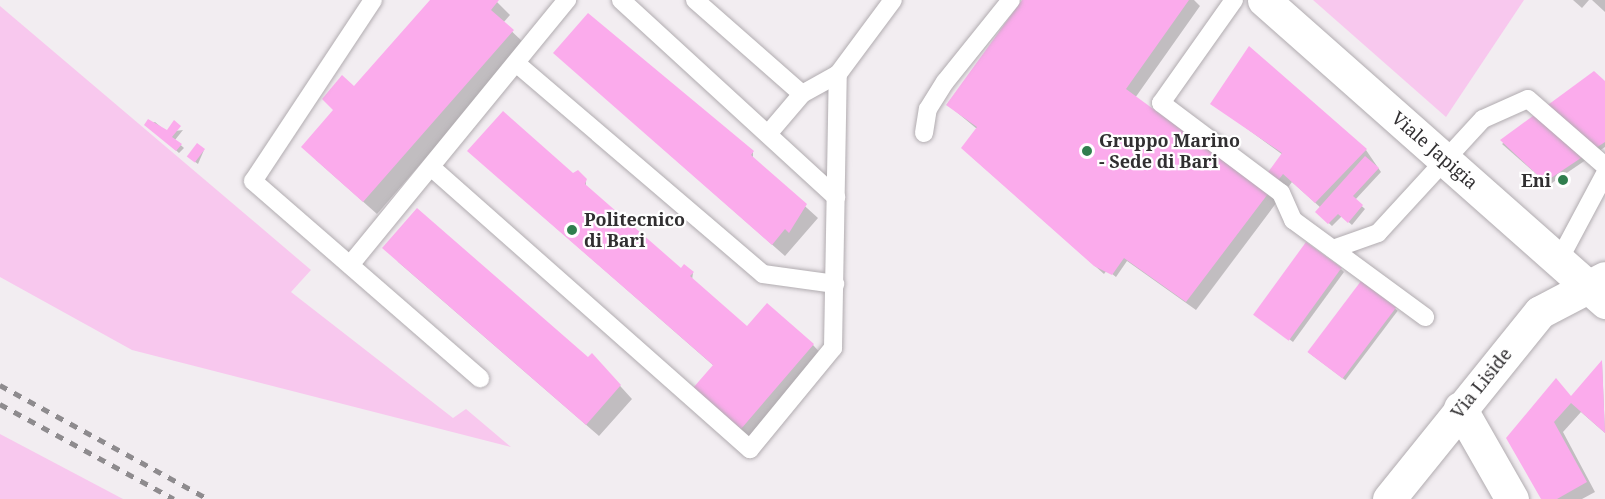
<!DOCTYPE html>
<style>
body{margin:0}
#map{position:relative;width:1605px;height:499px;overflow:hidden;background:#f2edf1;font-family:"Noto Serif",serif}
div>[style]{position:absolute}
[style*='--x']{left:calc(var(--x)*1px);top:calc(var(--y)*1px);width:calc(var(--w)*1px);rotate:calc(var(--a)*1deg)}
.green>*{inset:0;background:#f8c8ee}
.shadow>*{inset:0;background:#0003;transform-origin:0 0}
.building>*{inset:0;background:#fbabec;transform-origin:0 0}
.roads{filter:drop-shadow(0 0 2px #b1acb0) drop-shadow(0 0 2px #b1acb0)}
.service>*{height:18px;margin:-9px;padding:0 9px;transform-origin:9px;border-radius:9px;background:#fff}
.minor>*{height:33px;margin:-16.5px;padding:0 16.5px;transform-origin:16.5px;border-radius:16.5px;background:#fff}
.primary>*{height:33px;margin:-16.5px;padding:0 16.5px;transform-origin:16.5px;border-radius:16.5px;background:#fff}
.rail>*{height:4.5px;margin-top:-2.25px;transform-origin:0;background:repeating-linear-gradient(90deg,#8e8b8e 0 8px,transparent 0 16px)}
.dots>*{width:16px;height:16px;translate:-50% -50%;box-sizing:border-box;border:3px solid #fff;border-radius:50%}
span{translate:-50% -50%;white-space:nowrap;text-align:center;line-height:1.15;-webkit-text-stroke:4.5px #fff;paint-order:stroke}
.poi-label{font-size:18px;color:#312f31;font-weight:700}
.left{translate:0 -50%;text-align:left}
.right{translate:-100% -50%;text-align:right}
.street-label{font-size:18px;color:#312f31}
</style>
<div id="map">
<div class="green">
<div style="clip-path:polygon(1313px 0,1524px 0,1446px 117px)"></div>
<div style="clip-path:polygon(0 6px,311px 270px,291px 292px,453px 418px,466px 409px,511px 447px,132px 350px,0 277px)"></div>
<div style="clip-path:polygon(0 434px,123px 499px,0 499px)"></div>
</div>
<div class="shadow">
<div style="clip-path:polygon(432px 0,495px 0,510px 15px,503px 23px,525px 44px,377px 214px,316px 160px,354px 88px)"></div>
<div style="clip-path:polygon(1024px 0,1194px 0,1200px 6px,1135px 98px,1259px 188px,1283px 155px,1212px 103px,1366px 150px,1381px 172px,1355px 200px,1365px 209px,1352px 225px,1342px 216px,1332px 226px,1317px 212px,1321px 208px,1292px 182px,1196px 310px,1127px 261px,1116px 277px,1107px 270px,1104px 274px,972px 157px,977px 129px,948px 105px)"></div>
<div style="clip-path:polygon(1573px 0,1589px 0,1582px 8px)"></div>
<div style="clip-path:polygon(1592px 0,1605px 0,1605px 12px)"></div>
<div style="clip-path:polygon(568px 65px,753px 152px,753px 159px,818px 218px,785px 256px)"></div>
<div style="clip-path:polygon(1594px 73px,1605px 83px,1605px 147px,1549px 185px,1502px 144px)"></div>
<div style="clip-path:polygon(155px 122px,167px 132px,183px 130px,175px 140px,184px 148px,179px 153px,147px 125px)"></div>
<div style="clip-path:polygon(204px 150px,198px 164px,191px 159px)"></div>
<div style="clip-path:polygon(482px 163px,586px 180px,586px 186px,686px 275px,693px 273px,692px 280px,747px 329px,813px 345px,825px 358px,754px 441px,707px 400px,714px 366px)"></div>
<div style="clip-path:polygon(397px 261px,589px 359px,592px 355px,632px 399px,599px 436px)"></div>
<div style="clip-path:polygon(1341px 269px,1344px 272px,1293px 342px,1259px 317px)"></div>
<div style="left:1361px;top:283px;width:46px;height:87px;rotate:37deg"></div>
<div style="clip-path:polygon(1602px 362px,1605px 433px,1581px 412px,1563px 432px,1595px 492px,1582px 499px,1543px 499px,1508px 438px,1571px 397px)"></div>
</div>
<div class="building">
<div style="clip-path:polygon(430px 0,499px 0,491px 10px,514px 30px,363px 202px,301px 147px,333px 110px,322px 99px,342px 75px,354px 86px)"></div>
<div style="clip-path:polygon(1022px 0,1189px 0,1126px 89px,1258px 186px,1282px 153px,1210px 104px,1249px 46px,1367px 149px,1315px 203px,1283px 174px,1186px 302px,1124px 258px,1112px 275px,1094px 266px,961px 148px,977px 127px,946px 105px)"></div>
<div style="clip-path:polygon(588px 13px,754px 151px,751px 155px,807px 204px,789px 233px,785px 229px,772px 245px,553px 53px)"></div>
<div style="clip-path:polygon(1594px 71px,1605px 81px,1605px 142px,1545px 182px,1500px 140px)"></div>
<div style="clip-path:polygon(503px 111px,573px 173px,578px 170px,587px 179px,585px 184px,681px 268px,684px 264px,694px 272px,690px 276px,747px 326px,767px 303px,814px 344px,741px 429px,693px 388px,713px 365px,467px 151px)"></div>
<div style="clip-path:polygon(148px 119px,167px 130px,174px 120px,181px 126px,172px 137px,182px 144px,176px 151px,144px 125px)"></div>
<div style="left:197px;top:143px;width:10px;height:17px;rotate:37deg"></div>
<div style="clip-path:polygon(1365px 156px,1379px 168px,1353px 196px,1363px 205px,1348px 223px,1338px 214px,1328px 224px,1315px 212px)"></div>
<div style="clip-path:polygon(417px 208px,588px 357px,592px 353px,621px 385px,586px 425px,382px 248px)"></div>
<div style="left:1306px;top:242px;width:44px;height:90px;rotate:36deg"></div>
<div style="left:1361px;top:281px;width:44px;height:89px;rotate:37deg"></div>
<div style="clip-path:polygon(1602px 360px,1605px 433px,1571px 403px,1554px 422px,1587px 482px,1557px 499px,1541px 499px,1506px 438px,1556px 378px,1571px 396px)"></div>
</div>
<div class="roads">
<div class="service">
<div style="--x:373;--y:0;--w:217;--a:123.5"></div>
<div style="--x:253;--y:181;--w:301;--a:41"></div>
<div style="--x:621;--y:0;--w:292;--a:42.5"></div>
<div style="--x:695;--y:0;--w:142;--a:41.3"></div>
<div style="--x:802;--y:94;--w:41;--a:-29.1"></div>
<div style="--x:1234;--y:0;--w:126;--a:125.3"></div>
<div style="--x:1161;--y:103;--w:150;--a:36.9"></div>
<div style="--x:1281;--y:193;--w:30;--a:66"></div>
<div style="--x:1293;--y:220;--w:164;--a:36.3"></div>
<div style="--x:516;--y:63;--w:325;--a:40.5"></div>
<div style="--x:763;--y:274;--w:73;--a:7.9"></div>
<div style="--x:924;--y:133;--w:24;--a:-81"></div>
<div style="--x:928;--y:109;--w:32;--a:-58"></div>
<div style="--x:945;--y:82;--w:105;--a:-51.2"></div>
<div style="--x:768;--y:134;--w:52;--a:-49.6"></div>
<div style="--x:431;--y:167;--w:426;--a:41.5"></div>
<div style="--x:750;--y:449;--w:131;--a:-50.6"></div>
<div style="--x:833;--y:348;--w:274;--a:-89"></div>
<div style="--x:838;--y:74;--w:92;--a:-53.4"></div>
<div style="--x:1333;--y:249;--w:48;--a:-19.6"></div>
<div style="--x:1378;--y:233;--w:155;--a:-47.4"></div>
<div style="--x:1483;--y:119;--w:49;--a:-24"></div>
<div style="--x:1528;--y:99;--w:102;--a:41"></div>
<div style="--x:1559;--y:260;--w:98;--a:-61.9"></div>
<div style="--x:350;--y:265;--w:343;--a:-50.7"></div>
</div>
<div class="minor">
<div style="--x:1460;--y:408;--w:105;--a:60.3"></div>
<div style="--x:1389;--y:499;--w:240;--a:-51.1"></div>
<div style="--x:1540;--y:312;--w:73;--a:-27.6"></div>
</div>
<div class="primary">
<div style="--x:1264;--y:0;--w:456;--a:41.5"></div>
</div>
</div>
<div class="rail">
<div style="--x:0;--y:385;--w:237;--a:28.7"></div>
<div style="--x:0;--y:404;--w:198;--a:28.6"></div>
</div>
<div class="dots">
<div style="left:1087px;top:151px;background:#307e4e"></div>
<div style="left:1563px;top:180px;background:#307e4e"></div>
<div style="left:572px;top:230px;background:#307e4e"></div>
</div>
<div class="poi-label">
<span class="left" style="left:1099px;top:151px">Gruppo Marino<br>- Sede di Bari</span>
<span class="right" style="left:1551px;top:180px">Eni</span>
<span class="left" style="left:584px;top:230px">Politecnico<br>di Bari</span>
</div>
<div class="street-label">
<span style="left:1435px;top:150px;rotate:41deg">Viale Japigia</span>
<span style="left:1481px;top:383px;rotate:-51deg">Via Liside</span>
</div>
</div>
